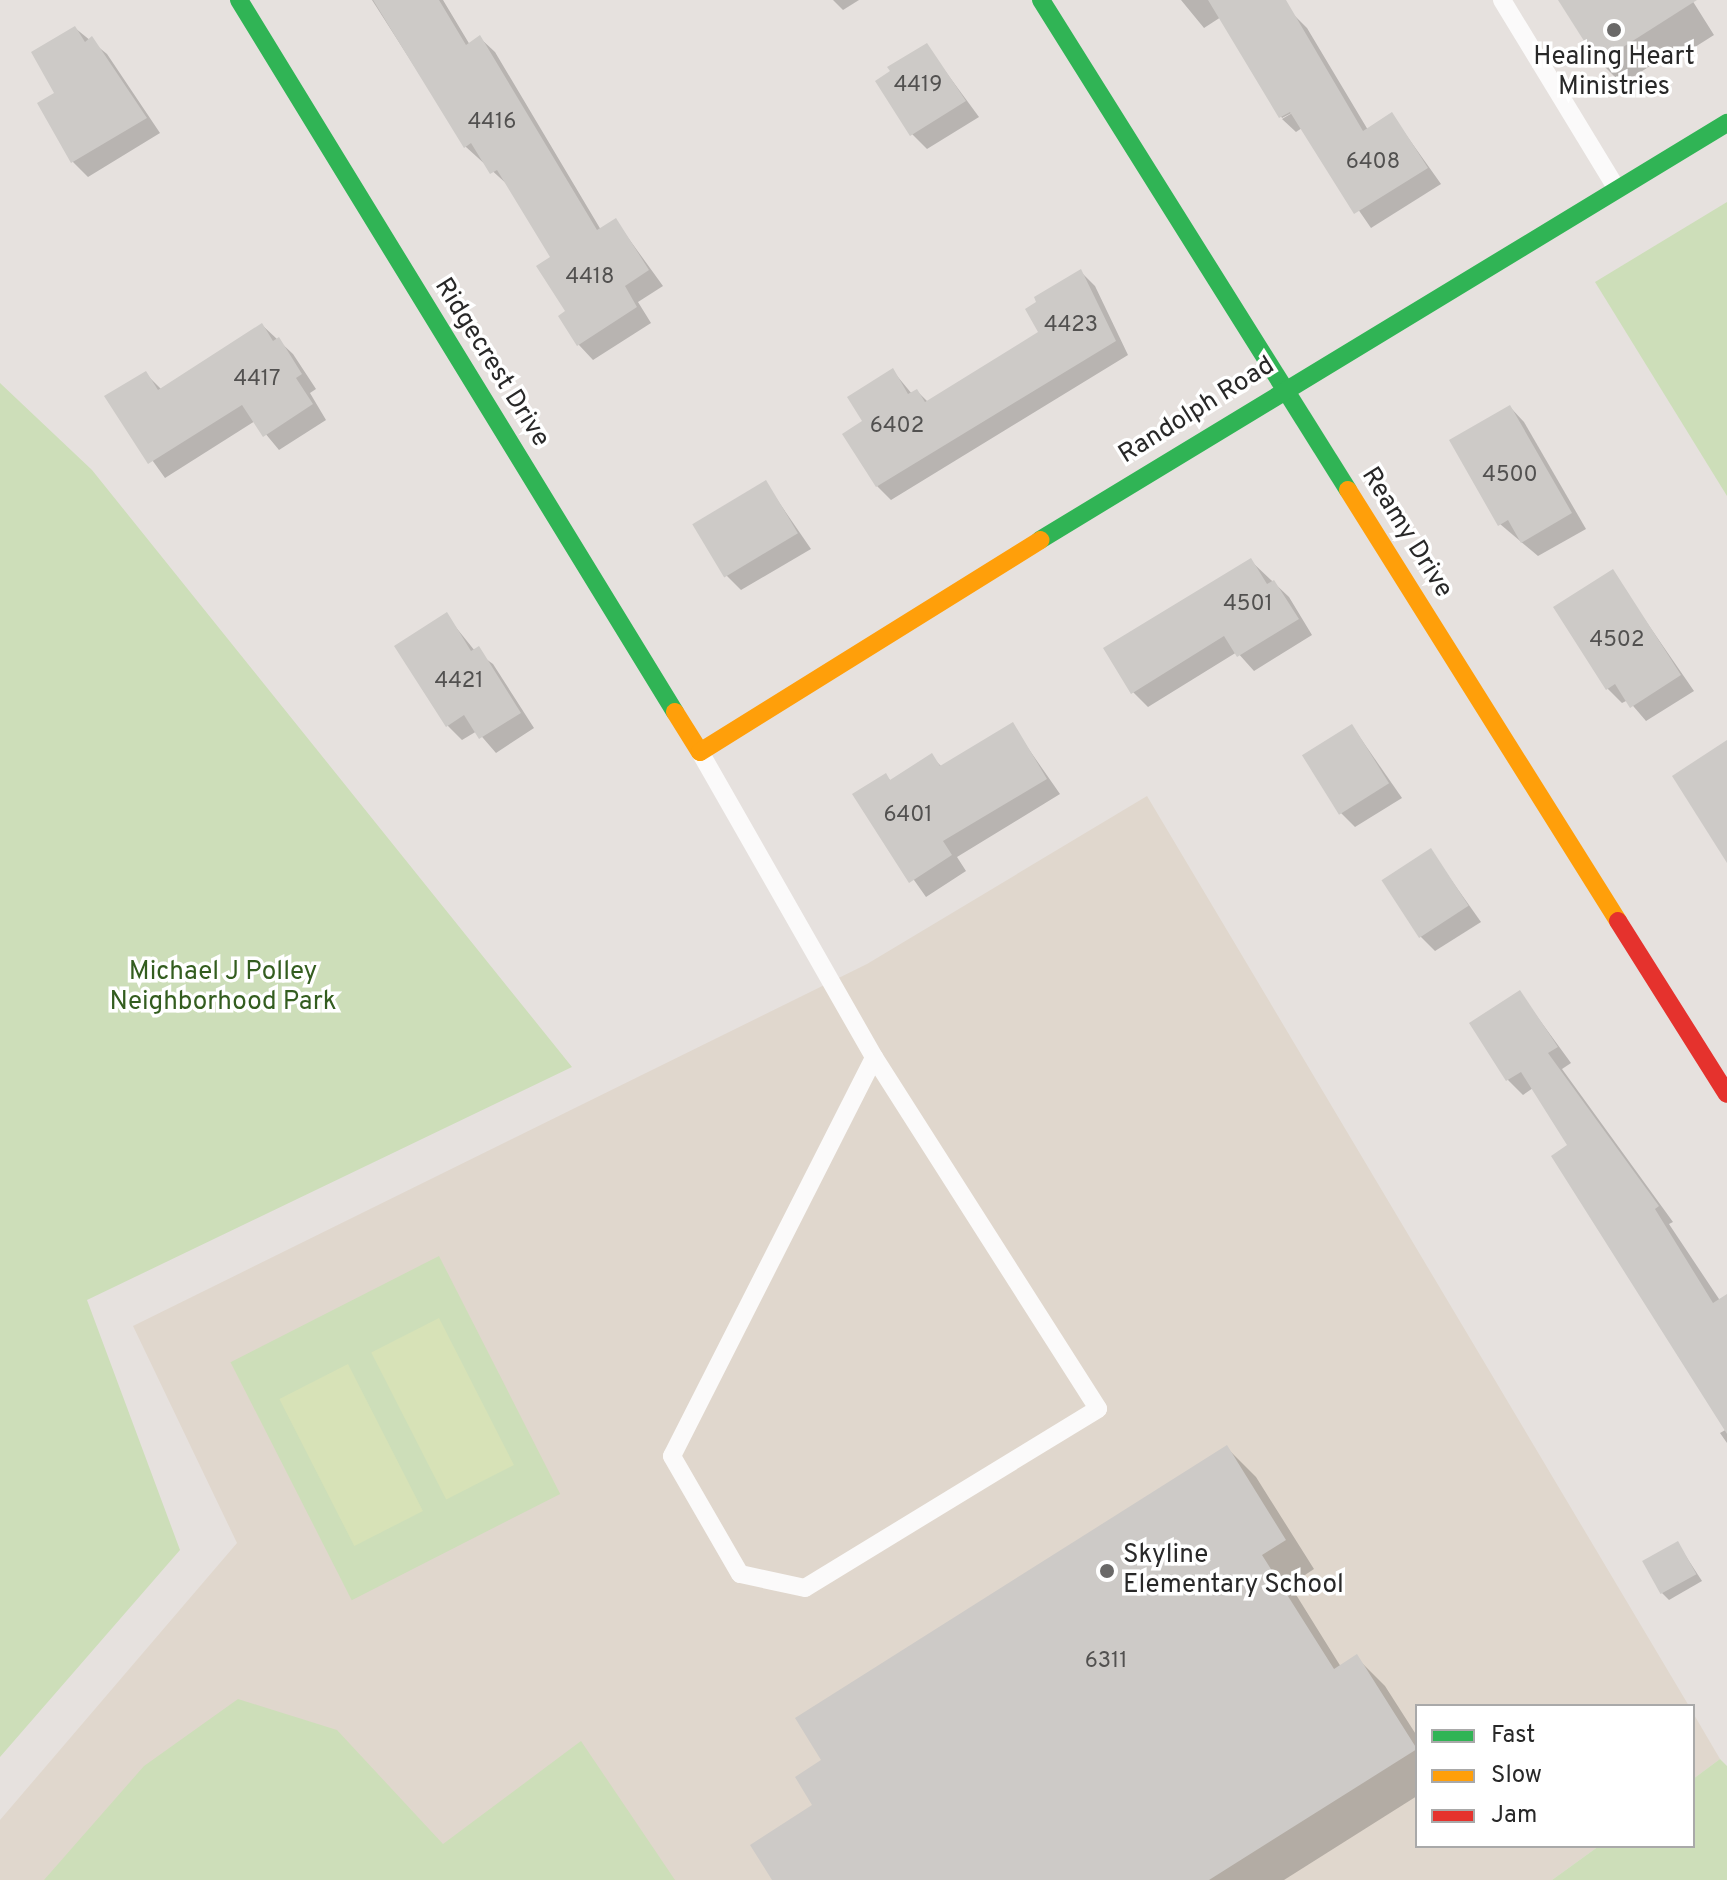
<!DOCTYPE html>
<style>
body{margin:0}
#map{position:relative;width:1727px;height:1880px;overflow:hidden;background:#e6e1de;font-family:Overpass,sans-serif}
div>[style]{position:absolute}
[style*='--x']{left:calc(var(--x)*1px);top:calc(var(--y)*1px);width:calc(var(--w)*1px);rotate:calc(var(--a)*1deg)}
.education>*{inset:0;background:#e0d7cd}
.green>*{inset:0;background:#cddeb9;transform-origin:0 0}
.pitch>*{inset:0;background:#d7e2b7;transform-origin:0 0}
.shadow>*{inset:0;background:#0003}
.building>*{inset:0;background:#cdcac7;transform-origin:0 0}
.lane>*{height:18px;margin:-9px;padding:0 9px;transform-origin:9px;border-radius:9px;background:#fbfafa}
.fast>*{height:18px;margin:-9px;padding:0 9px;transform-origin:9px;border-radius:9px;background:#30b455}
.slow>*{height:18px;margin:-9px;padding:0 9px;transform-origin:9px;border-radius:9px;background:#ff9f0a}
.jam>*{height:18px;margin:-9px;padding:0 9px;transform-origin:9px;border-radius:9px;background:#e5322d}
.dots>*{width:22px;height:22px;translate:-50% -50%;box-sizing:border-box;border:4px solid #fff;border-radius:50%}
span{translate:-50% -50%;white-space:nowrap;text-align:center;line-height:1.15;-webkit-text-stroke:7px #fff;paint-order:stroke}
.number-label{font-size:22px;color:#525150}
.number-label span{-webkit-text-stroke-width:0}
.poi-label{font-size:26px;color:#282828}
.left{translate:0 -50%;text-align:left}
.street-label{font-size:26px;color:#282828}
.park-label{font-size:26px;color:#335d1f}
.legend{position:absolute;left:1415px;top:1704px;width:280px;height:144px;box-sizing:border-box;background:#fff;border:2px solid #a9a9a9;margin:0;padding:10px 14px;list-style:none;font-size:24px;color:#282828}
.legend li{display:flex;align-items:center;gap:16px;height:40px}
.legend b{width:40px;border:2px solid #a9a9a9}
</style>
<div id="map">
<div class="education">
<div style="clip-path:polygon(1147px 796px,1689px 1706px,1417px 1706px,1417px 1846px,1599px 1846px,1552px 1880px,0 1880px,0 1820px,237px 1543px,133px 1326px,867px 964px)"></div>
<div style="clip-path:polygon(1693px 1713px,1720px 1759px,1693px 1779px)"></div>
</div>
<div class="green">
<div style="clip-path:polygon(1727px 202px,1727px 496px,1595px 282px)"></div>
<div style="clip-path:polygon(0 383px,92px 470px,572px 1067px,87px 1300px,180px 1550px,0 1757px)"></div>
<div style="left:439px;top:1256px;width:267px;height:234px;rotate:63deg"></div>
<div style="clip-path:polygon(238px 1699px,337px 1730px,443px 1844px,581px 1741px,675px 1880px,44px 1880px,144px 1766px)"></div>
<div style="clip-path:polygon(1720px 1759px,1727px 1766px,1727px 1880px,1552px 1880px,1599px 1846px,1693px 1846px,1693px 1779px)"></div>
</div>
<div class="pitch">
<div style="left:439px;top:1318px;width:165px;height:76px;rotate:63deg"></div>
<div style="left:348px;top:1364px;width:165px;height:77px;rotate:63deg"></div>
</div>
<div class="shadow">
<div style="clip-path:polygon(372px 0,443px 0,470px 45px,480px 38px,495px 52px,601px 230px,616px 221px,663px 286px,638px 302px,651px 323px,593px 360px,579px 345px,553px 258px,509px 186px,466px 147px)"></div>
<div style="clip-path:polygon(833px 0,859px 0,843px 10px)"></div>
<div style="clip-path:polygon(1181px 0,1259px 0,1292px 13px,1307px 28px,1368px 130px,1392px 115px,1441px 184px,1371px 228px,1302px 128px,1296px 132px,1282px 119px,1299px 109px,1282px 118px,1221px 17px,1204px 28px)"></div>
<div style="clip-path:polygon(1561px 0,1692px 0,1714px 35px,1684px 54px,1678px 48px,1622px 84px,1600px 62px)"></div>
<div style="clip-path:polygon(75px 28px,107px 54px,160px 133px,88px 177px,73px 162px,39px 104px,56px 94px)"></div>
<div style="clip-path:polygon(926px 45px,979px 117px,927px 149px,912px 134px)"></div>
<div style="clip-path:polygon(1081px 272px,1095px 286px,1128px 355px,891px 500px,877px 486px,865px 422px,893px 371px,912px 394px,917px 391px,928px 402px,1041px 332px)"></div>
<div style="clip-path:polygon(262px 325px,293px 354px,316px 389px,310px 393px,326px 420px,279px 450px,255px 421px,165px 478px,107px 397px,145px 373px,161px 389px)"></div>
<div style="clip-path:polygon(1510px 407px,1524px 422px,1586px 529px,1538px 556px,1500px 524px)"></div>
<div style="clip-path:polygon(765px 482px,811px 549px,741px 590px,726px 575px)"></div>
<div style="clip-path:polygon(1251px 561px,1289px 597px,1312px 635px,1254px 671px,1237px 652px,1148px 707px,1133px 692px)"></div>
<div style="clip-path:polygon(1612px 572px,1694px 691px,1646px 721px,1628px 700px,1622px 703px,1607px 688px)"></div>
<div style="clip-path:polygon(446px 615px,475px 651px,493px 664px,534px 728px,496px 753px,477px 731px,462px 740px,448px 726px)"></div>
<div style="clip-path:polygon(1012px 725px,1060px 794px,957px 857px,966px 871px,926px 897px,854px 795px,885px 775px,891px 781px,931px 756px,942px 767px)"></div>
<div style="clip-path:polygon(1352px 726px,1402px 798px,1355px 827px,1340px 812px)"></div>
<div style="clip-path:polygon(1430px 850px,1481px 922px,1435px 951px,1420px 936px)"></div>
<div style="clip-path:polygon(1520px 993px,1571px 1063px,1562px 1069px,1673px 1222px,1669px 1224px,1727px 1311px,1727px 1443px,1720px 1433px,1727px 1429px,1570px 1145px,1533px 1088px,1523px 1095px,1508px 1080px,1471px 1024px)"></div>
<div style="clip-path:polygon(1227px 1448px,1256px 1477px,1314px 1569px,1290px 1585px,1341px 1667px,1356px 1657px,1385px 1686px,1417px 1736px,1417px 1796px,1284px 1880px,775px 1880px,815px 1806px,824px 1761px)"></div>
<div style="clip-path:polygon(1678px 1544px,1702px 1581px,1669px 1600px,1662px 1593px)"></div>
</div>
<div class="building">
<div style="clip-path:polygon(373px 0,439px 0,466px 45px,480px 35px,597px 230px,616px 218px,649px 270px,625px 286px,637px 307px,577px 346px,558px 316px,565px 311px,536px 266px,550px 257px,497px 170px,490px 174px,471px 143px,464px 148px)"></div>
<div style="clip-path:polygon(1208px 0,1286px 0,1363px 131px,1392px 112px,1428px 168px,1354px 214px,1290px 112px,1279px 118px)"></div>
<div style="clip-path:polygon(1558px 0,1697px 0,1598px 63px)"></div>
<div style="clip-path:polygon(75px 26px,85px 42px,92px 36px,147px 118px,71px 163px,37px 103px,54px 93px,31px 52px)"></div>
<div style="clip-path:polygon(927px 43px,966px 101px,910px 136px,875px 81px,890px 71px,887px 67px)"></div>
<div style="clip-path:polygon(1081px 269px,1116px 341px,876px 487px,842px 434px,862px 421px,847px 397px,893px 368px,908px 394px,917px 389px,925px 402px,1038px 332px,1025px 309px,1036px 302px,1034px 297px)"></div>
<div style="clip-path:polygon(262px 323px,273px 341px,279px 337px,302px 374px,296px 378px,313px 404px,263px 437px,242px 405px,148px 464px,104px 396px,146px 371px,158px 390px)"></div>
<div style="clip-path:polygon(1510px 405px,1572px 513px,1521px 543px,1508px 520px,1498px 526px,1449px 440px)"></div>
<div style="left:766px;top:480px;width:62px;height:86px;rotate:59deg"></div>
<div style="clip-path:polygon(1251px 558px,1267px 584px,1274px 580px,1299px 619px,1237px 657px,1224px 636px,1131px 694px,1103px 648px)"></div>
<div style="clip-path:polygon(1613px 569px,1681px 675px,1630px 708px,1615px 684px,1606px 690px,1553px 607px)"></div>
<div style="clip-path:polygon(447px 612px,471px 651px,479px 646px,521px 713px,479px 739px,464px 715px,446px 727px,394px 646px)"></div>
<div style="clip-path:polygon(1013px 722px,1047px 779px,943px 841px,952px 855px,909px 883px,852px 794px,886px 773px,890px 780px,932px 753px,940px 766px)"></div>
<div style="left:1352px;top:724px;width:70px;height:59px;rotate:58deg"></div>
<div style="clip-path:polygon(1727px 740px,1727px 863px,1672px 776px)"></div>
<div style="left:1431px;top:848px;width:69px;height:59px;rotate:57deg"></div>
<div style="clip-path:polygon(1520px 990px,1558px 1047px,1548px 1053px,1659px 1206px,1655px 1209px,1713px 1303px,1727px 1294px,1727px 1434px,1551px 1156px,1567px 1145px,1521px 1072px,1506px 1081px,1469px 1023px)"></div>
<div style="clip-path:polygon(1227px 1445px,1286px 1540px,1262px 1555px,1334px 1669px,1357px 1654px,1417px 1749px,1209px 1880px,772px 1880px,750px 1845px,812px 1805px,795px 1777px,821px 1760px,795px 1718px)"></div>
<div style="left:1678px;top:1541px;width:38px;height:41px;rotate:61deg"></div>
</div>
<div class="lane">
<div style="--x:1502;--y:0;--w:221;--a:58.7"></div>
<div style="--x:700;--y:752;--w:351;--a:60.3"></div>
<div style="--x:874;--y:1057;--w:417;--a:57.5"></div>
<div style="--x:1098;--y:1409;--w:343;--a:148.6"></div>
<div style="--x:805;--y:1588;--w:66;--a:-167.8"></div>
<div style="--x:740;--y:1574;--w:136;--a:-120"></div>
<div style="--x:672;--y:1456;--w:447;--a:-63.1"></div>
</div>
<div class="fast">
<div style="--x:239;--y:0;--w:835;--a:58.52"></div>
<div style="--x:1041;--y:0;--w:578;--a:57.93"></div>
<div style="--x:1040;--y:540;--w:804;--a:-31.26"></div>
</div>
<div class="slow">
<div style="--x:1348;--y:490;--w:509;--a:57.93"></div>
<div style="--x:675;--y:712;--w:47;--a:58"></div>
<div style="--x:700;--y:752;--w:401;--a:-31.9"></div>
</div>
<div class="jam">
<div style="--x:1618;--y:921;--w:204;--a:57.8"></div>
</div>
<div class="dots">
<div style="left:1614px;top:30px;background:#6a6968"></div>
<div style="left:1107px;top:1571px;background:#6a6968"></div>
</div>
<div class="number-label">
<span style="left:918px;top:86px">4419</span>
<span style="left:492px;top:123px">4416</span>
<span style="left:1373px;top:163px">6408</span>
<span style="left:590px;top:278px">4418</span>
<span style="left:1071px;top:326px">4423</span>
<span style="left:257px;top:380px">4417</span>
<span style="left:897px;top:427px">6402</span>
<span style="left:1510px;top:476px">4500</span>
<span style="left:1248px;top:605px">4501</span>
<span style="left:1617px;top:641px">4502</span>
<span style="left:459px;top:682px">4421</span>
<span style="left:908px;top:816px">6401</span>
<span style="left:1106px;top:1662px">6311</span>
</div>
<div class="poi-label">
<span style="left:1614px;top:73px">Healing Heart<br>Ministries</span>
<span class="left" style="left:1123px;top:1571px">Skyline<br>Elementary School</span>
</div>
<div class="street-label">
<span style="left:491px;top:363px;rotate:58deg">Ridgecrest Drive</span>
<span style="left:1197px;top:411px;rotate:-32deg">Randolph Road</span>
<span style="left:1406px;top:533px;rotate:58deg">Reamy Drive</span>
</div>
<div class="park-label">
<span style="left:223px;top:988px">Michael J Polley<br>Neighborhood Park</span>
</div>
<ul class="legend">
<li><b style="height:10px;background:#30b455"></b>Fast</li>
<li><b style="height:10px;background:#ff9f0a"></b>Slow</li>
<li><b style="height:10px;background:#e5322d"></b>Jam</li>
</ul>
</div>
